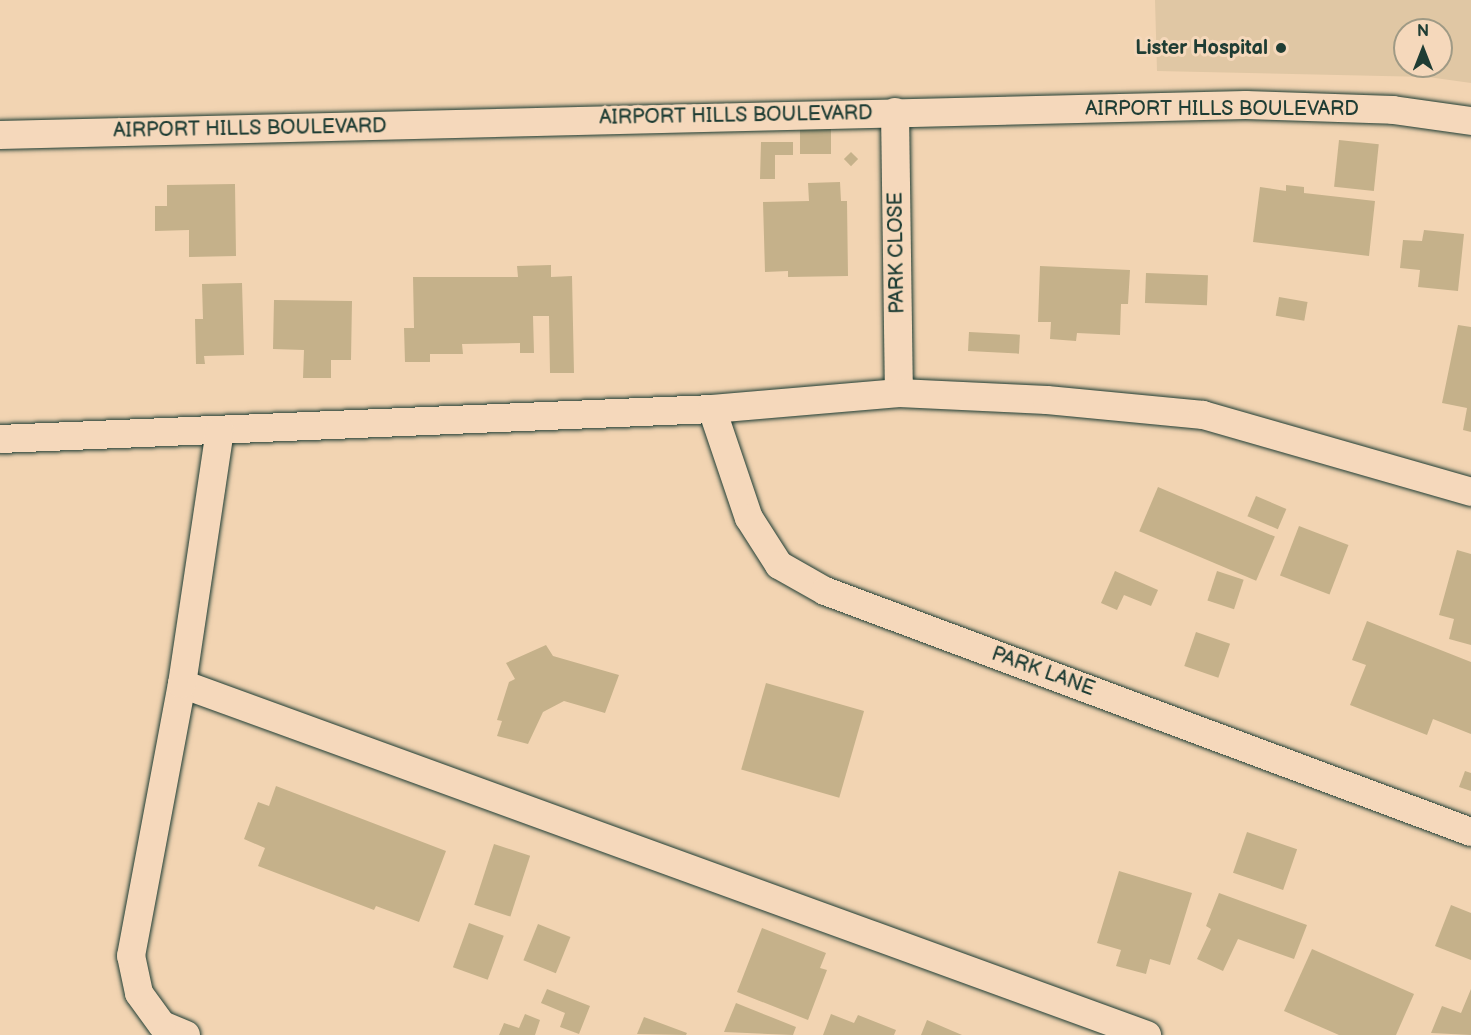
<!DOCTYPE html>
<style>
body{margin:0}
#map{position:relative;width:1471px;height:1035px;overflow:hidden;background:#f2d4b2;font-family:"Balsamiq Sans",sans-serif}
div>[style]{position:absolute}
[style*='--x']{left:calc(var(--x)*1px);top:calc(var(--y)*1px);width:calc(var(--w)*1px);rotate:calc(var(--a)*1deg)}
.built>*{inset:0;background:#e0c7a4}
.building>*{inset:0;background:#c5b18a;transform-origin:0 0}
.roads{filter:drop-shadow(0 0 2px #1f3d34) drop-shadow(0 0 2px #1f3d34)}
.minor>*{height:28px;margin:-14px;padding:0 14px;transform-origin:14px;border-radius:14px;background:#f5d8bb}
.dots>*{width:16px;height:16px;translate:-50% -50%;box-sizing:border-box;border:3px solid #f5d8bb;border-radius:50%}
span{translate:-50% -50%;white-space:nowrap;text-align:center;line-height:1.15;-webkit-text-stroke:6px #f5d8bb;paint-order:stroke}
.poi-label{font-size:20px;color:#1f3d34;font-weight:700}
.right{translate:-100% -50%;text-align:right}
.street-label{font-size:20px;color:#1f3d34}
.north{position:absolute;left:1393px;top:18px;width:60px;height:60px;box-sizing:border-box;background:#f5d8bb;border:2px solid #9f9a85;border-radius:50%;rotate:0deg;font-size:16px;font-weight:700;line-height:24px;text-align:center;color:#1f3d34}
.north::after{content:'';display:block;margin:auto;width:21px;height:27px;background:#1f3d34;clip-path:polygon(50% 0,100% 100%,50% 72%,0 100%)}
</style>
<div id="map">
<div class="built">
<div style="clip-path:polygon(evenodd,1155px 0,1471px 0,1471px 83px,1428px 77px,1157px 71px,1155px 0,1405px 30px,1441px 30px,1441px 66px,1405px 66px,1405px 30px)"></div>
</div>
<div class="building">
<div style="left:800px;top:129px;width:31px;height:25px"></div>
<div style="left:1339px;top:140px;width:40px;height:47px;rotate:6deg"></div>
<div style="clip-path:polygon(761px 142px,793px 142px,793px 155px,775px 155px,775px 179px,760px 179px)"></div>
<div style="left:851px;top:152px;width:10px;height:10px;rotate:45deg"></div>
<div style="clip-path:polygon(840px 182px,841px 201px,847px 201px,848px 276px,788px 277px,788px 271px,765px 272px,763px 202px,809px 201px,808px 183px)"></div>
<div style="clip-path:polygon(235px 184px,236px 256px,189px 257px,189px 230px,155px 231px,155px 206px,167px 206px,167px 185px)"></div>
<div style="clip-path:polygon(1286px 185px,1304px 187px,1304px 193px,1375px 201px,1369px 256px,1253px 242px,1260px 187px,1286px 191px)"></div>
<div style="clip-path:polygon(1424px 230px,1464px 234px,1458px 291px,1418px 287px,1420px 270px,1400px 268px,1403px 240px,1422px 241px)"></div>
<div style="clip-path:polygon(551px 265px,551px 277px,572px 276px,574px 373px,550px 373px,549px 316px,533px 316px,534px 353px,520px 353px,520px 343px,462px 344px,463px 354px,430px 354px,430px 362px,405px 362px,404px 328px,414px 328px,413px 277px,518px 277px,517px 266px)"></div>
<div style="clip-path:polygon(1040px 266px,1130px 270px,1128px 304px,1121px 304px,1120px 335px,1077px 333px,1076px 341px,1050px 339px,1051px 322px,1038px 322px)"></div>
<div style="left:1146px;top:273px;width:62px;height:30px;rotate:2deg"></div>
<div style="clip-path:polygon(242px 283px,244px 355px,204px 356px,205px 364px,196px 364px,195px 319px,203px 319px,202px 284px)"></div>
<div style="left:1279px;top:297px;width:29px;height:19px;rotate:10deg"></div>
<div style="clip-path:polygon(274px 300px,352px 301px,351px 360px,331px 360px,331px 378px,303px 378px,304px 350px,273px 349px)"></div>
<div style="clip-path:polygon(1458px 325px,1471px 327px,1471px 432px,1463px 430px,1467px 408px,1442px 403px)"></div>
<div style="left:969px;top:332px;width:51px;height:19px;rotate:3deg"></div>
<div style="left:1158px;top:487px;width:127px;height:48px;rotate:23deg"></div>
<div style="left:1256px;top:496px;width:33px;height:22px;rotate:23deg"></div>
<div style="left:1299px;top:526px;width:53px;height:53px;rotate:21deg"></div>
<div style="clip-path:polygon(1457px 550px,1471px 554px,1471px 645px,1449px 639px,1454px 619px,1439px 615px)"></div>
<div style="clip-path:polygon(1115px 571px,1158px 590px,1151px 606px,1124px 595px,1117px 610px,1101px 603px)"></div>
<div style="left:1217px;top:571px;width:28px;height:31px;rotate:18deg"></div>
<div style="clip-path:polygon(1367px 621px,1471px 662px,1471px 734px,1433px 719px,1427px 735px,1350px 705px,1366px 665px,1352px 660px)"></div>
<div style="left:1196px;top:632px;width:36px;height:36px;rotate:19deg"></div>
<div style="clip-path:polygon(546px 645px,553px 656px,619px 675px,605px 713px,564px 701px,543px 712px,528px 744px,497px 736px,502px 721px,497px 720px,509px 682px,515px 679px,506px 663px)"></div>
<div style="left:766px;top:683px;width:102px;height:90px;rotate:16deg"></div>
<div style="clip-path:polygon(1465px 771px,1471px 773px,1471px 791px,1459px 787px)"></div>
<div style="clip-path:polygon(276px 786px,446px 851px,419px 922px,376px 906px,374px 910px,258px 866px,265px 848px,244px 839px,258px 802px,269px 806px)"></div>
<div style="left:1247px;top:832px;width:53px;height:43px;rotate:19deg"></div>
<div style="left:494px;top:844px;width:38px;height:64px;rotate:18deg"></div>
<div style="clip-path:polygon(1119px 871px,1192px 893px,1170px 965px,1150px 959px,1146px 974px,1116px 966px,1121px 950px,1097px 943px)"></div>
<div style="clip-path:polygon(1219px 893px,1307px 925px,1294px 959px,1238px 939px,1223px 971px,1197px 959px,1211px 929px,1206px 926px)"></div>
<div style="clip-path:polygon(1451px 905px,1471px 913px,1471px 960px,1435px 946px)"></div>
<div style="left:469px;top:923px;width:37px;height:47px;rotate:20deg"></div>
<div style="left:538px;top:924px;width:35px;height:39px;rotate:22deg"></div>
<div style="clip-path:polygon(762px 928px,826px 953px,820px 968px,827px 970px,808px 1020px,737px 992px)"></div>
<div style="clip-path:polygon(1312px 949px,1414px 994px,1396px 1035px,1339px 1035px,1284px 1011px)"></div>
<div style="clip-path:polygon(547px 989px,590px 1006px,579px 1034px,560px 1027px,565px 1013px,541px 1003px)"></div>
<div style="clip-path:polygon(1471px 989px,1471px 1035px,1431px 1033px,1442px 1006px,1461px 1013px)"></div>
<div style="clip-path:polygon(736px 1003px,796px 1027px,793px 1035px,724px 1032px)"></div>
<div style="clip-path:polygon(525px 1014px,540px 1020px,535px 1035px,499px 1035px,504px 1023px,519px 1028px)"></div>
<div style="clip-path:polygon(831px 1014px,854px 1023px,858px 1015px,896px 1030px,894px 1035px,823px 1035px)"></div>
<div style="clip-path:polygon(644px 1017px,687px 1033px,686px 1035px,637px 1034px)"></div>
<div style="clip-path:polygon(927px 1020px,962px 1035px,921px 1035px)"></div>
</div>
<div class="roads">
<div class="minor">
<div style="--x:895;--y:112;--w:281;--a:89.2"></div>
<div style="--x:0;--y:135;--w:1246;--a:-1.38"></div>
<div style="--x:1246;--y:105;--w:147;--a:1.9"></div>
<div style="--x:1393;--y:110;--w:79;--a:8"></div>
<div style="--x:712;--y:409;--w:115;--a:71.3"></div>
<div style="--x:749;--y:518;--w:56;--a:57.4"></div>
<div style="--x:779;--y:565;--w:53;--a:29.5"></div>
<div style="--x:825;--y:591;--w:689;--a:20.46"></div>
<div style="--x:0;--y:439;--w:713;--a:-2.41"></div>
<div style="--x:712;--y:409;--w:188;--a:-4.9"></div>
<div style="--x:899;--y:393;--w:148;--a:2.7"></div>
<div style="--x:1047;--y:400;--w:157;--a:5.5"></div>
<div style="--x:1203;--y:415;--w:279;--a:16"></div>
<div style="--x:182;--y:684;--w:1027;--a:19.99"></div>
<div style="--x:186;--y:1035;--w:26;--a:-157"></div>
<div style="--x:162;--y:1025;--w:39;--a:-126"></div>
<div style="--x:139;--y:993;--w:38;--a:-102"></div>
<div style="--x:131;--y:956;--w:277;--a:-79.4"></div>
<div style="--x:182;--y:684;--w:256;--a:-81.5"></div>
</div>
</div>
<div class="dots">
<div style="left:1281px;top:48px;background:#1f3d34"></div>
</div>
<div class="poi-label">
<span class="right" style="left:1268px;top:48px">Lister Hospital</span>
</div>
<div class="street-label">
<span style="left:1222px;top:109px">AIRPORT HILLS BOULEVARD</span>
<span style="left:736px;top:116px;rotate:-1deg">AIRPORT HILLS BOULEVARD</span>
<span style="left:250px;top:129px;rotate:-1deg">AIRPORT HILLS BOULEVARD</span>
<span style="left:897px;top:253px;rotate:-91deg">PARK CLOSE</span>
<span style="left:1043px;top:672px;rotate:20deg">PARK LANE</span>
</div>
<div class="north">N</div>
</div>
